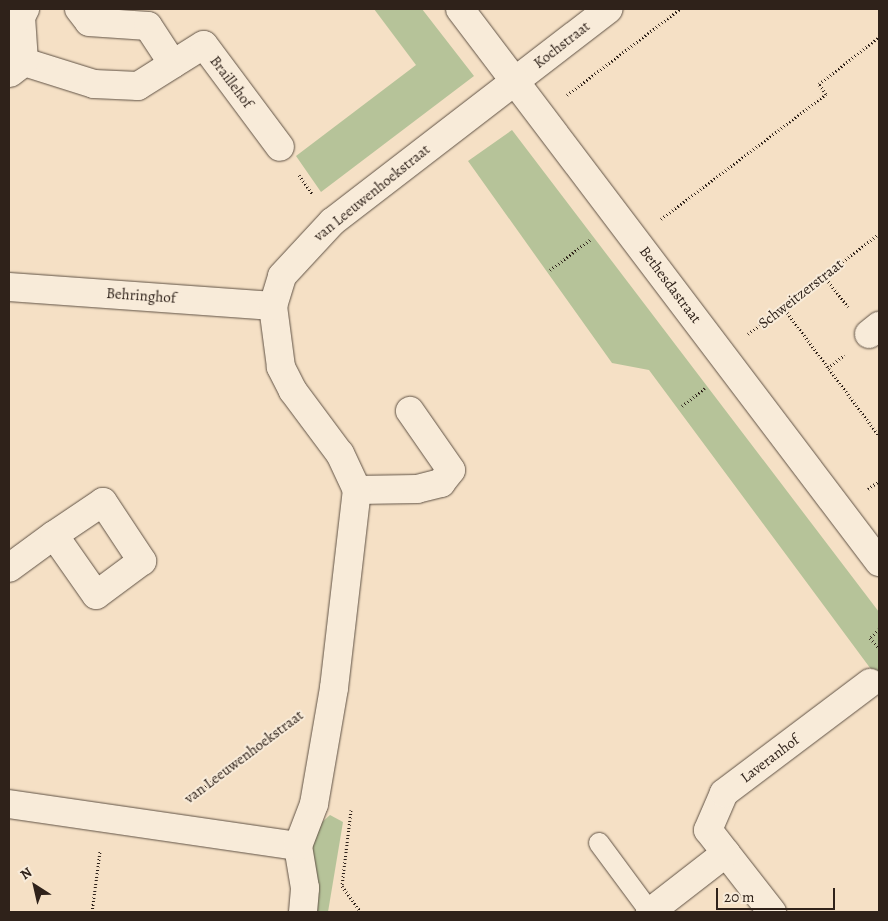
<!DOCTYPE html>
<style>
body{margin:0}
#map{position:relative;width:888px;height:921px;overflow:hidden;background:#f5e0c5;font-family:Alegreya,serif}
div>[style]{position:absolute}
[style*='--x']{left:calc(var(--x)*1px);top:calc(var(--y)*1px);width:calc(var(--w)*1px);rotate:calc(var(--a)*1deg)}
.green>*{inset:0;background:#b6c399}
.path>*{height:3px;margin-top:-1.5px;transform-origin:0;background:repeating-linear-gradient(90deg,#2f221a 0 1px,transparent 0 3.5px)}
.roads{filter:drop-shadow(0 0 1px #605245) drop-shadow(0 0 1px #605245)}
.lane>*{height:20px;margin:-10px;padding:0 10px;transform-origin:10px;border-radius:10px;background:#f8ebd9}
.street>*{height:28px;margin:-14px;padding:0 14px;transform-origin:14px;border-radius:14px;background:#f8ebd9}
.secondary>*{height:28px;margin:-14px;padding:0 14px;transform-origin:14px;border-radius:14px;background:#f8ebd9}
span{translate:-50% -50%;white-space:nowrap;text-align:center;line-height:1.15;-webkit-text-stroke:4px #f8ebd9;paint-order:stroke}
.street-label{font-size:15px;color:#2f221a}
.frame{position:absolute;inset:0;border:10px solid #2f221a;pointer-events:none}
.north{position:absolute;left:10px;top:861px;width:50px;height:50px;-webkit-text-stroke:4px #f8ebd9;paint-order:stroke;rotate:325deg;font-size:14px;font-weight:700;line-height:20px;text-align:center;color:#2f221a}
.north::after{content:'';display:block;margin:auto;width:18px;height:22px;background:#2f221a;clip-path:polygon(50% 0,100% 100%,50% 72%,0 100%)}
.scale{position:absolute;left:716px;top:888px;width:119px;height:22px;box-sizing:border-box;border:2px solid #2f221a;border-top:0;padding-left:6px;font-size:15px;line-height:18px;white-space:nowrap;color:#2f221a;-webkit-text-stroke:4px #f8ebd9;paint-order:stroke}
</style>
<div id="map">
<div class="green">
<div style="clip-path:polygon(374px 9px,422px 9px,474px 76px,321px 192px,296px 156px,416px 65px)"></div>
<div style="clip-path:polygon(512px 130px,879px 612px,879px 680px,649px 370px,612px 363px,468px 161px)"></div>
<div style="clip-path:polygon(330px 815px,343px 822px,328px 912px,316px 912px,306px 848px,320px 824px)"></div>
</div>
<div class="path">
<div style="--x:567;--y:95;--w:142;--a:-37.3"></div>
<div style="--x:299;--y:175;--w:24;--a:55"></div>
<div style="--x:661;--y:219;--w:207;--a:-37.1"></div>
<div style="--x:826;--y:94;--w:12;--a:-125"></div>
<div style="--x:819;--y:84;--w:76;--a:-38.1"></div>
<div style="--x:550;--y:270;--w:51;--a:-37.1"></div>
<div style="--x:824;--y:276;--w:39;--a:52"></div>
<div style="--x:783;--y:307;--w:161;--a:53.3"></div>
<div style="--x:748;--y:334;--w:165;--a:-37.4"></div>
<div style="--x:828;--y:368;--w:21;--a:-39"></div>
<div style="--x:682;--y:406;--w:29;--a:-38"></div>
<div style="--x:868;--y:489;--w:14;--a:-36"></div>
<div style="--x:879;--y:629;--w:13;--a:135"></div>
<div style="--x:870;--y:638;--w:13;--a:48"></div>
<div style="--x:194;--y:795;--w:123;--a:-37.4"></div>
<div style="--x:351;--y:810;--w:77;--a:96.8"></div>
<div style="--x:342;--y:886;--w:32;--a:54"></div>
<div style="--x:92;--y:912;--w:62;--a:-82.5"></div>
</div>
<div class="roads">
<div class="lane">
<div style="--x:599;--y:843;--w:86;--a:53.5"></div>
</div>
<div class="street">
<div style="--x:79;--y:9;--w:16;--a:52"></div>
<div style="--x:89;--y:22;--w:59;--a:3.9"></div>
<div style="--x:148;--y:26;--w:45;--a:56.7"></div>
<div style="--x:173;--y:64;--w:36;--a:-32"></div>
<div style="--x:204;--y:45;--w:127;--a:53.3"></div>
<div style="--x:24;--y:62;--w:73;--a:17.4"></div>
<div style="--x:94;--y:84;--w:44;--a:2.6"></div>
<div style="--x:138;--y:86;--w:41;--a:-32.2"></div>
<div style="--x:10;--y:73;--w:18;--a:-38"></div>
<div style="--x:24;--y:62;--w:45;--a:-93.8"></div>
<div style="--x:21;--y:17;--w:9;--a:-63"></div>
<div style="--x:9;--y:287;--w:265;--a:4.1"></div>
<div style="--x:869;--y:334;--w:13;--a:-39"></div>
<div style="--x:357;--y:490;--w:60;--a:-1"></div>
<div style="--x:417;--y:489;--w:25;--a:-14"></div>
<div style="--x:441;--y:483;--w:16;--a:-52"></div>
<div style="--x:451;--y:470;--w:72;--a:-124.8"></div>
<div style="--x:9;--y:568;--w:56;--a:-36.3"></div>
<div style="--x:54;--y:535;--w:59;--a:-34"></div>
<div style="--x:103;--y:502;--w:71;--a:56.5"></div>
<div style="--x:142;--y:561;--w:57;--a:143.5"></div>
<div style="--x:96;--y:595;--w:73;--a:-125"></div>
<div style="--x:9;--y:804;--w:292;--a:8.3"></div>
<div style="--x:726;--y:853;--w:75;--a:52.1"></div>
<div style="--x:303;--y:912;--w:24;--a:-85"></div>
<div style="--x:305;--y:888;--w:43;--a:-99.5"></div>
<div style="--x:298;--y:846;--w:45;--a:-69.1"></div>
<div style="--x:314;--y:804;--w:118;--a:-80.2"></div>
<div style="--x:334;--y:688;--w:199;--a:-83.4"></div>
<div style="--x:357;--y:490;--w:40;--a:-115"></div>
<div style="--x:340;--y:454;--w:79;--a:-126.7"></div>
<div style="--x:293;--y:391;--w:27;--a:-117"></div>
<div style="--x:281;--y:367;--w:62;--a:-97.5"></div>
<div style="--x:273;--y:306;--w:31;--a:-73"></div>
<div style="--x:282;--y:276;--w:74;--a:-47.2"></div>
<div style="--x:332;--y:222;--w:349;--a:-37.6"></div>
<div style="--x:650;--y:912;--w:96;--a:-37.8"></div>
<div style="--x:726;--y:853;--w:29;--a:-128"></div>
<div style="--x:708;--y:830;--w:40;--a:-66.6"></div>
<div style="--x:724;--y:793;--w:183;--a:-37"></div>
</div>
<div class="secondary">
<div style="--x:460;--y:9;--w:694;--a:52.85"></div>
</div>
</div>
<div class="street-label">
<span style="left:562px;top:45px;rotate:-38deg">Kochstraat</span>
<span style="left:231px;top:82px;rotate:53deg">Braillehof</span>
<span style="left:372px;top:193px;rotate:-39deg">van Leeuwenhoekstraat</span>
<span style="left:670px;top:285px;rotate:53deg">Bethesdastraat</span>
<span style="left:801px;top:294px;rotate:-38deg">Schweitzerstraat</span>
<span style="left:141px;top:296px;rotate:4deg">Behringhof</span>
<span style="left:244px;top:757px;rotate:-37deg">van Leeuwenhoekstraat</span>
<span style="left:770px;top:759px;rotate:-37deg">Laveranhof</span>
</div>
<div class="frame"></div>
<div class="north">N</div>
<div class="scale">20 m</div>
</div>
